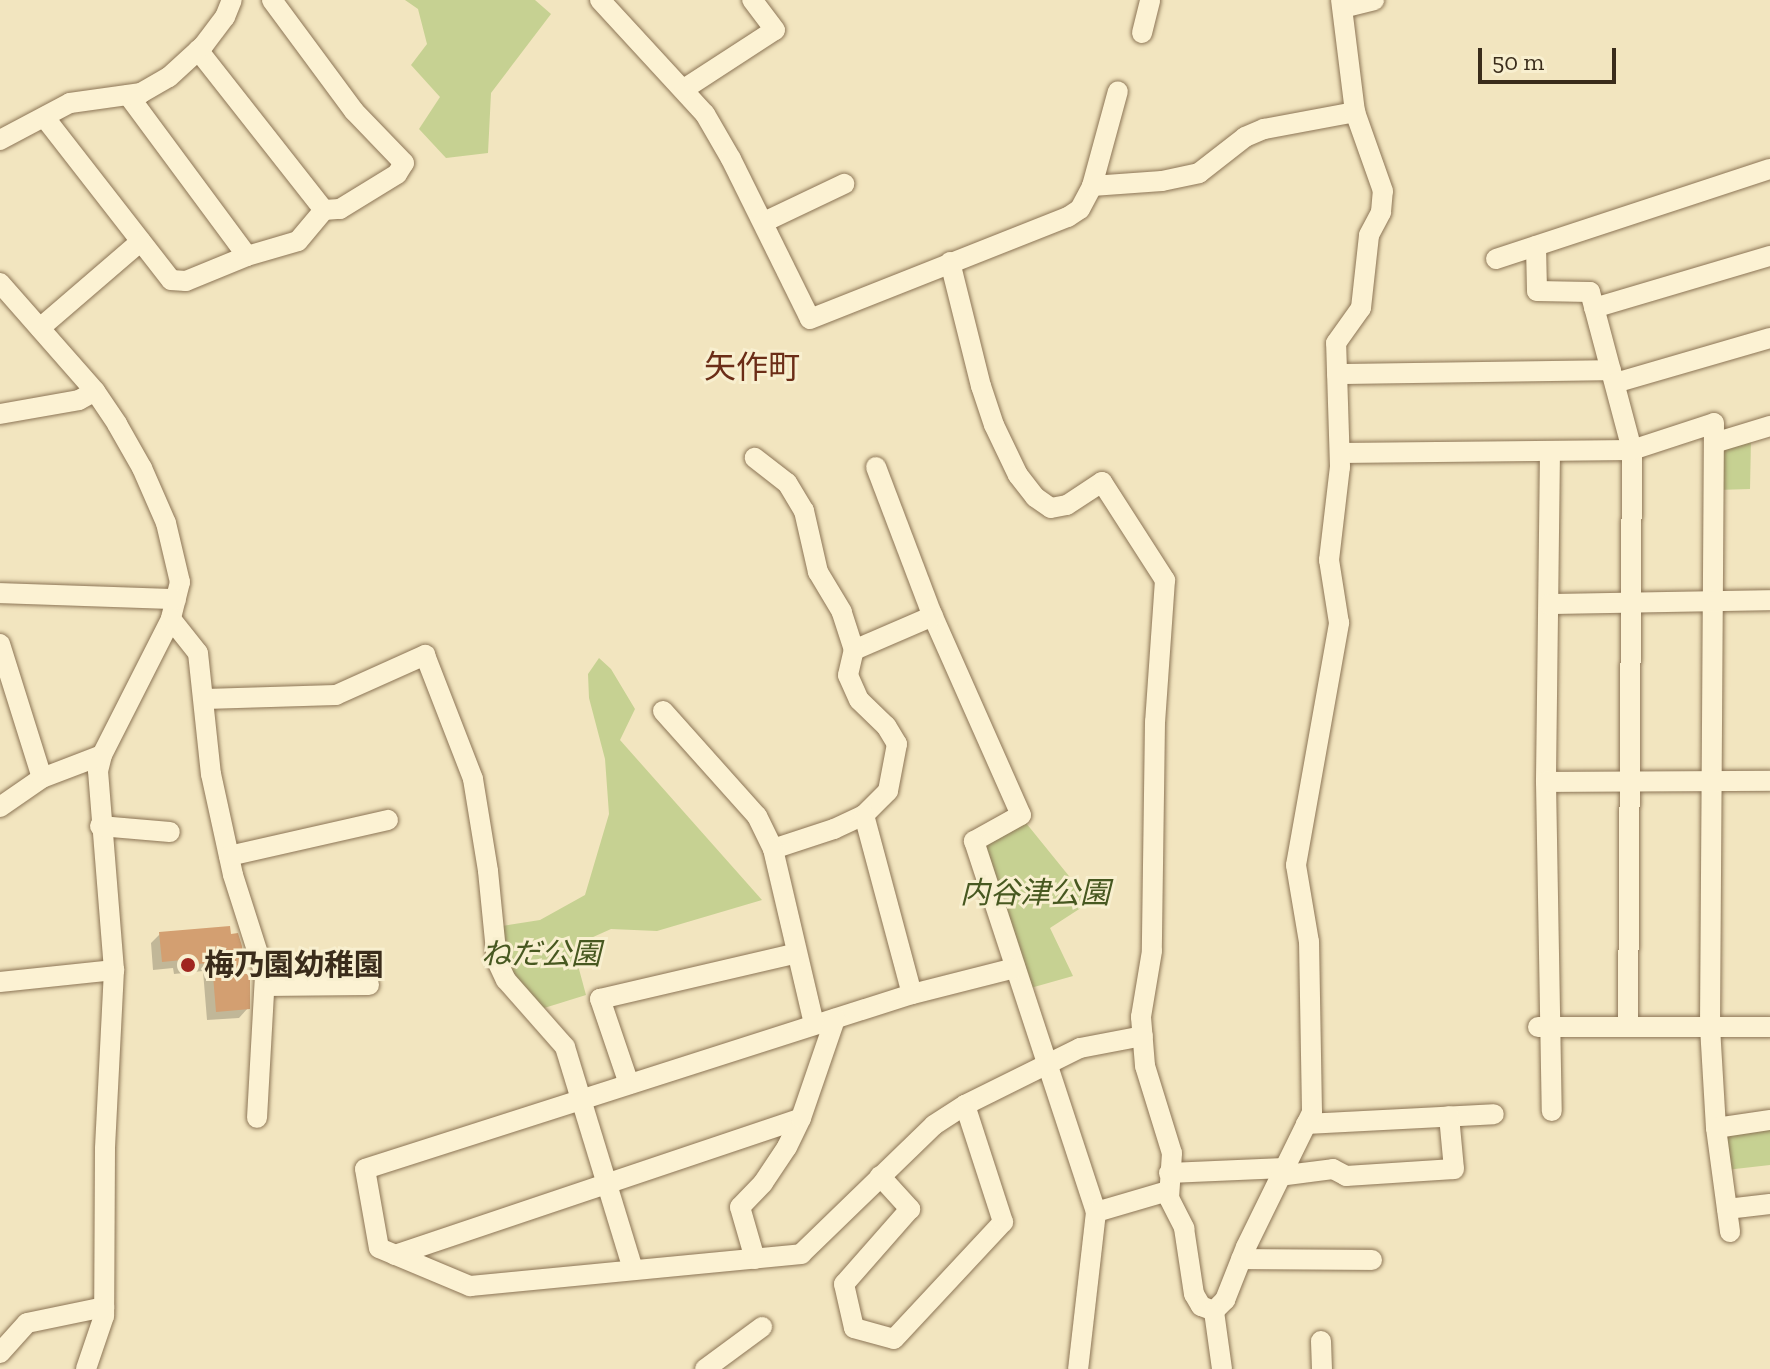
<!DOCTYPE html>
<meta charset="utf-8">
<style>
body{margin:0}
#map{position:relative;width:1770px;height:1369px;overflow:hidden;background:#f2e5bf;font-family:"Zilla Slab","Noto Sans JP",serif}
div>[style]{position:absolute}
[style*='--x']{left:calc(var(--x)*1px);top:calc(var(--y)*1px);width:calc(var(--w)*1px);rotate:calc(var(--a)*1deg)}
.green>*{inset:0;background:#c6d192}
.shadow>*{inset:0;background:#0003}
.building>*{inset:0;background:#d39f71}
.roads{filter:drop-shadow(0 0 2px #8c7556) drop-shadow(0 0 2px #8c7556)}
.minor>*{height:20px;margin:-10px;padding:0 10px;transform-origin:10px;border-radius:10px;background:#fcf2d3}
.dots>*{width:22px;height:22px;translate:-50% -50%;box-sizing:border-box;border:4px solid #f8efcf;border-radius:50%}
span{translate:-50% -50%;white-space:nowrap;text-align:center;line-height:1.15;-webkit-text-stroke:6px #f8efcf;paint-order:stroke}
.park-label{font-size:30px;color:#475820;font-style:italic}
.poi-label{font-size:30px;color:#3a2c1b;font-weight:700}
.left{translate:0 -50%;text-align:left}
.neighbourhood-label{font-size:32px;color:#6b2d17}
.scale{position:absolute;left:1478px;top:48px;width:138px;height:36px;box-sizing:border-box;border:4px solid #3a2c1b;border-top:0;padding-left:10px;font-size:24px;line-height:28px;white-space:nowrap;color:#3a2c1b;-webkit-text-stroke:6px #f8efcf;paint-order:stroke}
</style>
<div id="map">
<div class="green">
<div style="clip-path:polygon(405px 0,535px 0,551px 14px,491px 93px,488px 153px,446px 158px,419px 129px,440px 97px,411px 65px,427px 44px,418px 9px)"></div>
<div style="clip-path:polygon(1751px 439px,1750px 489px,1717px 490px,1724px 446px)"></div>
<div style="clip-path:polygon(599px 658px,611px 669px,635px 709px,620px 740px,762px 900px,657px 931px,611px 929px,582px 942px,576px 958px,586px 995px,541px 1009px,513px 972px,502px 926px,540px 920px,585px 895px,609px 814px,605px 759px,589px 698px,588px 674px)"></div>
<div style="clip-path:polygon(1026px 823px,1090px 902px,1050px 928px,1073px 976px,1027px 989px,984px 853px,989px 843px)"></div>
<div style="clip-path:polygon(1770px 1123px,1770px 1165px,1726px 1170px,1722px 1138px,1731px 1129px)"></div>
</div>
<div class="shadow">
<div style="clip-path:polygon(228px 928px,248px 1008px,239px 1018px,207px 1020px,203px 971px,174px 974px,173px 968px,153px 970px,151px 943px,160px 934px)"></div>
</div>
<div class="building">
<div style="clip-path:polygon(230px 926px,231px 934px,238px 933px,242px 946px,244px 974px,250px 974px,250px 1009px,216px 1012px,212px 963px,182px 965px,182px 960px,162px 962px,159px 932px)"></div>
</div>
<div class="roads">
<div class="minor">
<div style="--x:600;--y:0;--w:155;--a:47.4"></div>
<div style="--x:705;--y:114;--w:52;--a:60"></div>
<div style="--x:731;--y:159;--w:178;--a:63.7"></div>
<div style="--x:810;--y:319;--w:277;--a:-21.6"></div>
<div style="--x:1068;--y:217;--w:14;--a:-34"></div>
<div style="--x:1080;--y:209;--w:26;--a:-62"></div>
<div style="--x:1092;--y:186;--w:98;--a:-74.7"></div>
<div style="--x:1343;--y:8;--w:32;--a:-14"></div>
<div style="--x:1142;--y:33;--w:34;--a:-76"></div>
<div style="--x:198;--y:50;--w:204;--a:51.8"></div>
<div style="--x:324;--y:210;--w:16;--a:-4"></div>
<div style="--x:340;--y:209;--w:67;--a:-31.6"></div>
<div style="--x:397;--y:174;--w:13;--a:-58"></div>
<div style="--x:404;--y:163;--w:72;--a:-133.9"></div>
<div style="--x:354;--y:111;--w:138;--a:-126.5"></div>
<div style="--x:684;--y:89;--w:108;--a:-33"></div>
<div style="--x:775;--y:30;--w:38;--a:-127"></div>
<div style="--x:128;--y:95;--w:200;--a:53.5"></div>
<div style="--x:45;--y:118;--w:205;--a:52.1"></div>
<div style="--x:171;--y:280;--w:15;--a:4"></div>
<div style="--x:186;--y:281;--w:66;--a:-22.3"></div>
<div style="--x:247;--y:256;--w:53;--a:-16.4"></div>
<div style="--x:298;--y:241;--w:40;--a:-50"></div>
<div style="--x:0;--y:140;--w:79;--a:-27.9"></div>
<div style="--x:70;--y:103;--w:72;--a:-8"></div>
<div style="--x:141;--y:93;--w:32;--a:-30"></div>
<div style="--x:169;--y:77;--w:46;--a:-42.4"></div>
<div style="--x:203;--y:46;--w:36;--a:-53"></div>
<div style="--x:225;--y:17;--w:18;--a:-68"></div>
<div style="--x:1092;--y:186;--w:70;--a:-4.1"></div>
<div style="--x:1162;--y:181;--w:38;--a:-12"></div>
<div style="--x:1199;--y:173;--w:58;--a:-38"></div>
<div style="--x:1245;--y:137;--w:21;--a:-23"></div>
<div style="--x:1264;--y:129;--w:93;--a:-10.6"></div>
<div style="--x:764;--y:222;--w:89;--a:-25.4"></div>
<div style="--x:1536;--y:246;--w:45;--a:88.7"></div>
<div style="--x:1537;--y:291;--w:53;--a:1.1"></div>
<div style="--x:1590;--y:292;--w:163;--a:75.1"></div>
<div style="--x:1632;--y:450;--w:577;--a:90.4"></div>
<div style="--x:1496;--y:259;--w:288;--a:-18.2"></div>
<div style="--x:950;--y:262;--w:128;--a:76"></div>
<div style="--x:981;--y:386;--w:41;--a:71.6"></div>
<div style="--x:994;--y:425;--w:55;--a:64.4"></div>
<div style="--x:1018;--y:475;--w:28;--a:52"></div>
<div style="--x:1035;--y:497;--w:19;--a:35"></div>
<div style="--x:1051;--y:508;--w:16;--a:-11"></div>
<div style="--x:1067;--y:505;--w:42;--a:-33.3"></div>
<div style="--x:1102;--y:482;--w:117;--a:57.3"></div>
<div style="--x:1165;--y:580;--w:142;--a:94"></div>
<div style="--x:1155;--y:722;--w:229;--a:90.8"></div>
<div style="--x:1152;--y:951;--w:67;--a:99.5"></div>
<div style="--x:1141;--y:1017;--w:49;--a:85.3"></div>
<div style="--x:1145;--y:1066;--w:91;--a:72.8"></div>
<div style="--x:1172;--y:1153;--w:45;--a:93.8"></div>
<div style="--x:1169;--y:1198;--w:34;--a:63"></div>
<div style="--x:1184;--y:1228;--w:67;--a:81.4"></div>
<div style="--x:1194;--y:1294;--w:14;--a:60"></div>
<div style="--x:1201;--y:1306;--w:14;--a:21"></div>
<div style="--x:0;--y:283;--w:144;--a:48.7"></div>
<div style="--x:95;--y:391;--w:40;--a:56"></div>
<div style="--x:117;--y:424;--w:51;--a:60.4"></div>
<div style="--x:142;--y:468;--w:60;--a:66.4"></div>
<div style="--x:166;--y:523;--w:61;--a:76.7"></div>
<div style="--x:180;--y:582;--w:38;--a:104"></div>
<div style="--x:171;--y:619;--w:153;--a:116.9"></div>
<div style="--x:102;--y:755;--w:16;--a:104"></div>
<div style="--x:98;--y:771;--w:200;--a:85.4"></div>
<div style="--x:114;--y:970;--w:179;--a:92.9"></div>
<div style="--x:105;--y:1149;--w:167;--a:90.3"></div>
<div style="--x:104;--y:1316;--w:56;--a:108.8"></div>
<div style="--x:1594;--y:308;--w:184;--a:-16.5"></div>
<div style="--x:40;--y:328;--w:133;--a:-40.7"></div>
<div style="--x:1337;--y:374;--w:274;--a:-0.8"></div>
<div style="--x:1615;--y:383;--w:161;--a:-16.2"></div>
<div style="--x:0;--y:414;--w:80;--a:-10"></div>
<div style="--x:79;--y:400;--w:18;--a:-29"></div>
<div style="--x:1714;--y:443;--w:59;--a:-16.9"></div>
<div style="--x:1550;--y:451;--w:331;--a:90.7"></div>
<div style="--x:1546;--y:782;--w:329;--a:89"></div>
<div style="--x:1340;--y:453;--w:292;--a:-0.6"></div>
<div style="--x:1632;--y:450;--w:86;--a:-18.2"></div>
<div style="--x:1714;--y:423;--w:604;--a:90.38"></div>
<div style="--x:1710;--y:1027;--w:101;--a:86.6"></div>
<div style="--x:1716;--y:1128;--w:105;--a:82.3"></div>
<div style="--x:876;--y:467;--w:155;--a:69.2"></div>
<div style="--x:931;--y:612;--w:222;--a:66.1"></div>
<div style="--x:1021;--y:815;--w:54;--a:151"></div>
<div style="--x:974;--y:841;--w:391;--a:71.8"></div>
<div style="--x:1096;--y:1212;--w:158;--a:96.5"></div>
<div style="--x:0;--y:593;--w:176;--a:2"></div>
<div style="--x:1549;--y:604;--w:221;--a:-1"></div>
<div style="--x:171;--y:619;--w:43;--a:51.5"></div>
<div style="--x:198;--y:653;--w:122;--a:83.9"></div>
<div style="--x:211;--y:774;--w:103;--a:77.7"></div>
<div style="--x:233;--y:875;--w:105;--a:72.3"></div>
<div style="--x:265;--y:975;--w:143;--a:93.2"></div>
<div style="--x:0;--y:644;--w:140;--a:72.6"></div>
<div style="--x:854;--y:650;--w:86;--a:-23.3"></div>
<div style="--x:205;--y:699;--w:131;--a:-1.7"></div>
<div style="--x:336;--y:695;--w:98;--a:-24.2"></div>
<div style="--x:425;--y:655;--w:133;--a:68.8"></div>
<div style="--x:473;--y:779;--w:93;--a:80.7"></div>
<div style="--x:488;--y:871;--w:90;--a:84.3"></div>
<div style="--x:497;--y:961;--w:21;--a:65"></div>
<div style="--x:506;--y:980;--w:89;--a:48.6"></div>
<div style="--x:565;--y:1047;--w:232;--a:73"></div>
<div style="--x:663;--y:711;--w:141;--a:48.2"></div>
<div style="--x:757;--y:816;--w:37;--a:64"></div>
<div style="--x:773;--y:849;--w:64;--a:-18.2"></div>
<div style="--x:834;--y:829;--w:33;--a:-25"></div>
<div style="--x:864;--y:815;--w:34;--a:-45"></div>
<div style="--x:888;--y:791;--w:48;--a:-79.2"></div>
<div style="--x:897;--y:744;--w:21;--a:-121"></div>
<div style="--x:886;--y:726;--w:37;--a:-136"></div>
<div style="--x:859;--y:700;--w:27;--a:-114"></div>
<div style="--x:848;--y:675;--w:26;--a:-77"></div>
<div style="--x:854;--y:650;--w:40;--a:-108"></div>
<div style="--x:842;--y:612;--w:47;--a:-121"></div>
<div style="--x:818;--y:572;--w:63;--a:-102.9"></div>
<div style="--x:804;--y:511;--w:33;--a:-121"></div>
<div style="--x:787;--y:483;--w:41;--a:-142"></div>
<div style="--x:1546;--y:782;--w:224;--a:-0.3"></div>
<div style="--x:0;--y:807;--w:51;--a:-34.6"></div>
<div style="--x:42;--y:778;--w:64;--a:-21"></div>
<div style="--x:864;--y:815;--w:185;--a:75"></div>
<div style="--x:100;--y:826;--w:70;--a:4.9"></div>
<div style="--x:773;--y:849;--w:180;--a:76.8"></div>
<div style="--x:229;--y:856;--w:163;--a:-12.8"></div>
<div style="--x:1015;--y:968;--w:106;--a:165.8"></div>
<div style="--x:912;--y:994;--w:574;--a:162.26"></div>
<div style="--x:365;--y:1169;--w:80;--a:80"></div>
<div style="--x:379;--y:1248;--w:99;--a:22.7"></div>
<div style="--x:470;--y:1286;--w:333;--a:-5.5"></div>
<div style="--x:801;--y:1254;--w:185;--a:-44.1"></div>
<div style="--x:934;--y:1125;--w:37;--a:-33"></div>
<div style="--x:965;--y:1105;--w:128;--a:-26.4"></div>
<div style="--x:1080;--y:1048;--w:64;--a:-10.8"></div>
<div style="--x:0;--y:982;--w:115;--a:-6"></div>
<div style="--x:265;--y:986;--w:104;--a:-0.6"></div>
<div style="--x:1538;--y:1027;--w:232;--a:0"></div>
<div style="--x:629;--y:1084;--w:90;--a:-108.8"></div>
<div style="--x:600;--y:999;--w:202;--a:-13.1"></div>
<div style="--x:1306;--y:1124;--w:188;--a:-3"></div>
<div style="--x:1716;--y:1128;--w:55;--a:-8.4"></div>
<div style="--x:1169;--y:1173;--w:115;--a:-2.5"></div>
<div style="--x:880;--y:1176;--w:45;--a:47.7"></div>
<div style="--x:910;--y:1209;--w:100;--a:131.3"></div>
<div style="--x:844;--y:1284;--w:45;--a:77.2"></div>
<div style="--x:854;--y:1328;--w:41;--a:15.4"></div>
<div style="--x:894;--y:1339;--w:160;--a:-47"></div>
<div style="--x:1003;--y:1222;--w:123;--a:-108"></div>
<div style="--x:1279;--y:1176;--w:54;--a:-7.4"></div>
<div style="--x:1333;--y:1169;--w:15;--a:28"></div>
<div style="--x:1346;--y:1176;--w:108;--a:-3.7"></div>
<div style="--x:1454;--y:1169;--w:53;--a:-95.4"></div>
<div style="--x:1727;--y:1209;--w:43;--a:-6.6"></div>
<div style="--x:1096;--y:1212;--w:75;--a:-16.3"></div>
<div style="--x:395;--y:1255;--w:428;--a:-18.6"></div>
<div style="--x:755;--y:1259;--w:54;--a:-106.1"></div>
<div style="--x:740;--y:1207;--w:33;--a:-46"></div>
<div style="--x:763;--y:1183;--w:43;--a:-56.3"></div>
<div style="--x:787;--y:1147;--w:32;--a:-64"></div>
<div style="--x:801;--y:1118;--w:105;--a:-71"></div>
<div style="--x:1241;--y:1259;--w:131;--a:0.4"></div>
<div style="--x:1321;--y:1341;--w:28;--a:88"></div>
<div style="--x:0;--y:1353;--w:40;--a:-48"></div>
<div style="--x:27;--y:1323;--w:79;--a:-11.7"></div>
<div style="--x:705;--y:1369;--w:71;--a:-36.4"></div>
<div style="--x:1222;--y:1369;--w:59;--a:-97.9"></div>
<div style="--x:1214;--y:1311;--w:16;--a:-45"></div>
<div style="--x:1225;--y:1300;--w:57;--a:-68.4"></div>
<div style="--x:1246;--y:1247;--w:150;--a:-63.9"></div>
<div style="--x:1312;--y:1112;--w:170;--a:-91"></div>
<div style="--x:1309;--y:942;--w:78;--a:-99.6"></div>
<div style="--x:1296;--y:865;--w:246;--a:-79.9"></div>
<div style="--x:1339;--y:623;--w:64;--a:-99"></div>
<div style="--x:1329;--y:560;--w:94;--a:-83.3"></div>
<div style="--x:1340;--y:467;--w:124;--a:-91.8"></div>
<div style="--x:1336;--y:343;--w:43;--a:-54.5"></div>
<div style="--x:1361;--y:308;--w:73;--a:-83.7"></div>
<div style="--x:1369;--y:235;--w:26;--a:-62"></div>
<div style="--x:1381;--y:212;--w:21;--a:-85"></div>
<div style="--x:1383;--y:191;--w:84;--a:-109.5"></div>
<div style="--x:1355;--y:112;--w:113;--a:-97.1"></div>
</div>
</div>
<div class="dots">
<div style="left:188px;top:965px;background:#a02620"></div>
</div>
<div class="park-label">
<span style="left:1035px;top:893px">内谷津公園</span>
<span style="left:541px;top:954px">ねだ公園</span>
</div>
<div class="poi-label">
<span class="left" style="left:204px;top:965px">梅乃園幼稚園</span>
</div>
<div class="neighbourhood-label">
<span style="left:752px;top:367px">矢作町</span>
</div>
<div class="scale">50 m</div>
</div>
